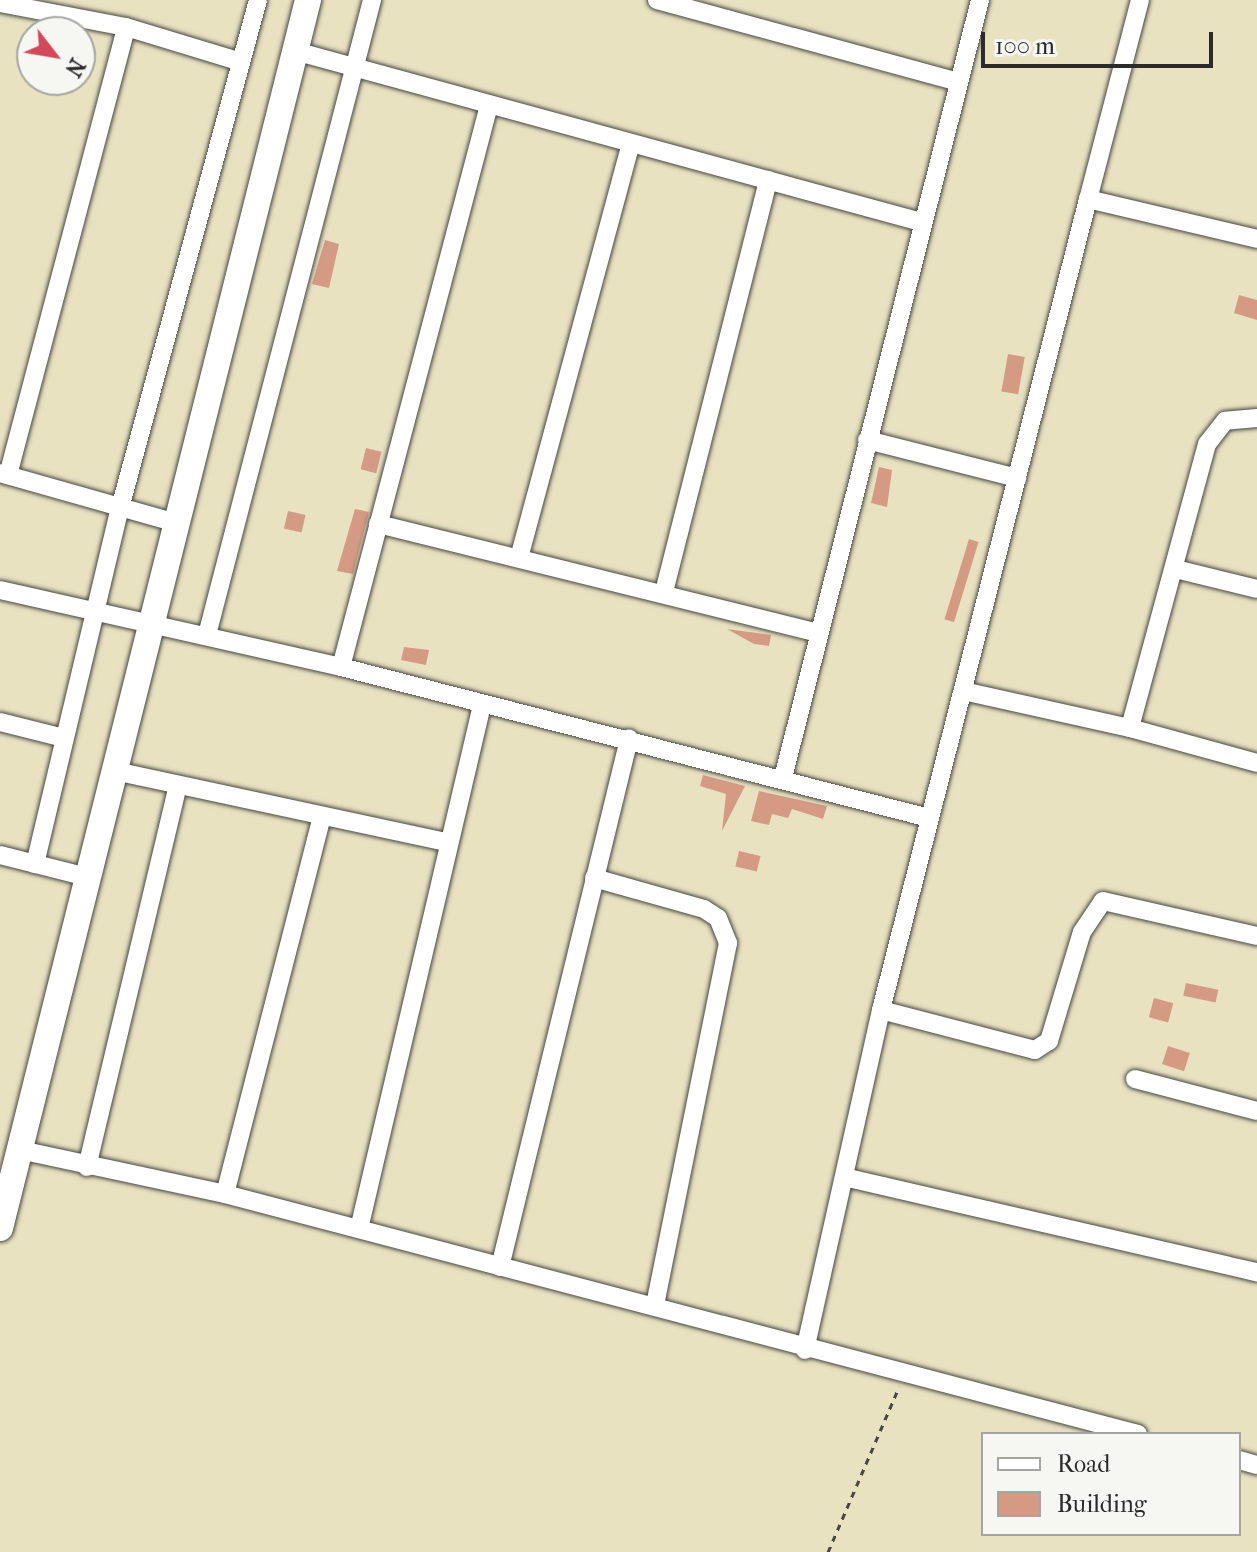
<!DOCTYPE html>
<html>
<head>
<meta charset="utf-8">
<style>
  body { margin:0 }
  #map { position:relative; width:1257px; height:1552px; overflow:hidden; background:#e8e2c1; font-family:"IM FELL French Canon",serif }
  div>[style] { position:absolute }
  .building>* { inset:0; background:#d59a84; transform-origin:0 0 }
  .path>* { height:3px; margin-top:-1.5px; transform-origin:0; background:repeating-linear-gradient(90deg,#474642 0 6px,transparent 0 12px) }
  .roads { filter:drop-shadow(0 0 2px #474642) drop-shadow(0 0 2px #474642) }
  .street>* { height:18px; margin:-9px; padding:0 9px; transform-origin:9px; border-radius:9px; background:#fff }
  .secondary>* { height:26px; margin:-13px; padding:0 13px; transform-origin:13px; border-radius:13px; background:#fff }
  span { translate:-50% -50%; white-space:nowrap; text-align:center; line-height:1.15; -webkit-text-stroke:8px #f6f6f2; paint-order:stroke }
  .legend { position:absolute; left:981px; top:1432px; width:260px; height:104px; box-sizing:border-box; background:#f6f6f2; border:2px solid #a5a5a2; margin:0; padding:10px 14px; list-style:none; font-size:24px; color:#2b2b2b }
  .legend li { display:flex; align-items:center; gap:16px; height:40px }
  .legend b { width:40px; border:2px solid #a5a5a2 }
  .north { position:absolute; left:16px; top:16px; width:80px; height:80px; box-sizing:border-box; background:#f6f6f2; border:2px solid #a5a5a2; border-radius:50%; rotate:121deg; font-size:22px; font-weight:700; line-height:32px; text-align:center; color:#2b2b2b }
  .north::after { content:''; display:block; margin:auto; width:28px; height:36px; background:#d1495b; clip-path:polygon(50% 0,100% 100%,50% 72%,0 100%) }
  .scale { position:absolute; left:981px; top:32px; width:232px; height:36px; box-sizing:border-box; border:4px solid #2b2b2b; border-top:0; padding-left:10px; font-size:24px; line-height:28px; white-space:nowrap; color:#2b2b2b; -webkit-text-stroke:6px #f6f6f2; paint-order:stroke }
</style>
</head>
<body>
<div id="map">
  <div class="building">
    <i style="clip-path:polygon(325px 240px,339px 244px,329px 288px,312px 284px)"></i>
    <i style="clip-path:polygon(1239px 295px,1257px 300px,1257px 320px,1234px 313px)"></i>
    <i style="left:1008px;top:354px;width:17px;height:38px;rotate:10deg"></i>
    <i style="left:366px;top:448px;width:16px;height:22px;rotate:14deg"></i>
    <i style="clip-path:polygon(879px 467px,892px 470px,887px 507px,871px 503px)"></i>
    <i style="clip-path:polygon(355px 509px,369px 512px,353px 574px,337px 571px)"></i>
    <i style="left:288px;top:511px;width:18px;height:18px;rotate:13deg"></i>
    <i style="left:969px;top:539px;width:10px;height:84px;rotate:17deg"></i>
    <i style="clip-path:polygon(727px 629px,771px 635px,769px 646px,754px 644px)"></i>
    <i style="clip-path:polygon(404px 647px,429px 650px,426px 665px,401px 660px)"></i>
    <i style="clip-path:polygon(703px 775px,745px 786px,722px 831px,726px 794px,700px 786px)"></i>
    <i style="clip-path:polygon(759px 791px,827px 806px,823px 819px,792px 809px,788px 818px,772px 814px,769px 825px,751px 821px)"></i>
    <i style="left:739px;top:851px;width:22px;height:16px;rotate:13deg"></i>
    <i style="left:1186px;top:983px;width:33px;height:13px;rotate:12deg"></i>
    <i style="left:1154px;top:998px;width:20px;height:20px;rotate:15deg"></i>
    <i style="left:1168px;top:1046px;width:23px;height:19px;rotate:18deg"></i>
  </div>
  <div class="path">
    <i style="left:828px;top:1552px;width:180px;rotate:-66.7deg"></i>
  </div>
  <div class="roads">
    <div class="street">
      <i style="left:657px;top:0;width:313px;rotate:15.2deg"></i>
      <i style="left:1140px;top:0;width:206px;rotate:104.6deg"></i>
      <i style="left:1088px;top:199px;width:174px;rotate:13.3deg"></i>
      <i style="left:0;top:3px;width:128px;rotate:10.8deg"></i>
      <i style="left:126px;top:27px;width:120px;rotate:16.9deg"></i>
      <i style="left:295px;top:51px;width:649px;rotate:15.28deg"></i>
      <i style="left:1257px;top:418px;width:32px;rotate:175deg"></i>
      <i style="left:1225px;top:421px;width:29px;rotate:128deg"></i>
      <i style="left:1207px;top:444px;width:294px;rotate:105.2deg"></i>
      <i style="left:1130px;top:728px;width:132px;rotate:15.4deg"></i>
      <i style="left:867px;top:440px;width:155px;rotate:14.2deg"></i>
      <i style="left:0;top:473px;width:184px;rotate:15.8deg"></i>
      <i style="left:8px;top:475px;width:463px;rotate:-75.2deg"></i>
      <i style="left:378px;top:524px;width:452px;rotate:13.9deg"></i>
      <i style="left:519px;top:558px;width:426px;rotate:-74.9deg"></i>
      <i style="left:1175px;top:569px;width:84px;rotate:13.7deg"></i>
      <i style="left:0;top:590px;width:350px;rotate:12.7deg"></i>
      <i style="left:341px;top:667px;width:607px;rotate:14.4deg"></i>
      <i style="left:664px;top:592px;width:425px;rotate:-75.8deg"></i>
      <i style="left:207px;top:635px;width:656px;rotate:-75.43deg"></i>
      <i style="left:341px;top:667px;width:577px;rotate:-75.24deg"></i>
      <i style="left:963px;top:691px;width:171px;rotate:12.5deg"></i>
      <i style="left:0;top:722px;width:66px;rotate:14deg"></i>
      <i style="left:115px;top:771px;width:339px;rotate:12.1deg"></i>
      <i style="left:783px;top:778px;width:803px;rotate:-75.79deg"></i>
      <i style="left:0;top:855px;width:90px;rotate:14.2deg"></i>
      <i style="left:35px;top:864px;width:366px;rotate:-76.6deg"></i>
      <i style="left:120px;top:508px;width:526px;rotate:-74.8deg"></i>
      <i style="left:594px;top:878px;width:114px;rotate:15.7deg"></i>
      <i style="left:704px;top:909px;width:17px;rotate:33deg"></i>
      <i style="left:718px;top:918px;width:27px;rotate:68deg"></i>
      <i style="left:728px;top:943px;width:369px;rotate:101.4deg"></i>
      <i style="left:881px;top:1010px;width:159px;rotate:14.6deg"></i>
      <i style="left:1035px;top:1050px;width:17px;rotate:-33deg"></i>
      <i style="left:1049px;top:1041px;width:114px;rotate:-73.2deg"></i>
      <i style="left:1082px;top:932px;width:37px;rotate:-56deg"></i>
      <i style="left:1103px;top:901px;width:158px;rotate:12.8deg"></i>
      <i style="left:1135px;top:1079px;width:126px;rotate:14.7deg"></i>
      <i style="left:20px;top:1150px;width:210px;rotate:12.1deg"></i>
      <i style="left:225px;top:1194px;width:944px;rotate:14.73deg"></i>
      <i style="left:87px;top:1167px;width:392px;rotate:-76.6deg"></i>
      <i style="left:844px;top:1177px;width:424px;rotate:13deg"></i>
      <i style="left:225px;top:1194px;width:389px;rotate:-75.6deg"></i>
      <i style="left:359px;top:1229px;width:538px;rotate:-76.79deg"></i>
      <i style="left:500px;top:1267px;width:544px;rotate:-76.27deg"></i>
      <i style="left:805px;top:1350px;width:348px;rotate:-77.4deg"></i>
      <i style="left:881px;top:1010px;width:837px;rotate:-75.68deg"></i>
      <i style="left:1239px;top:1460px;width:19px;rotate:16deg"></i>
    </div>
    <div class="secondary">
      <i style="left:0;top:1228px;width:1266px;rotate:-75.92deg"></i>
    </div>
  </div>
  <ul class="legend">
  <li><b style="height:10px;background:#fff"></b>Road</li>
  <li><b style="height:22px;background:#d59a84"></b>Building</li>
  </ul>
  <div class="north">N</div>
  <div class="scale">100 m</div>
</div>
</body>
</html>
